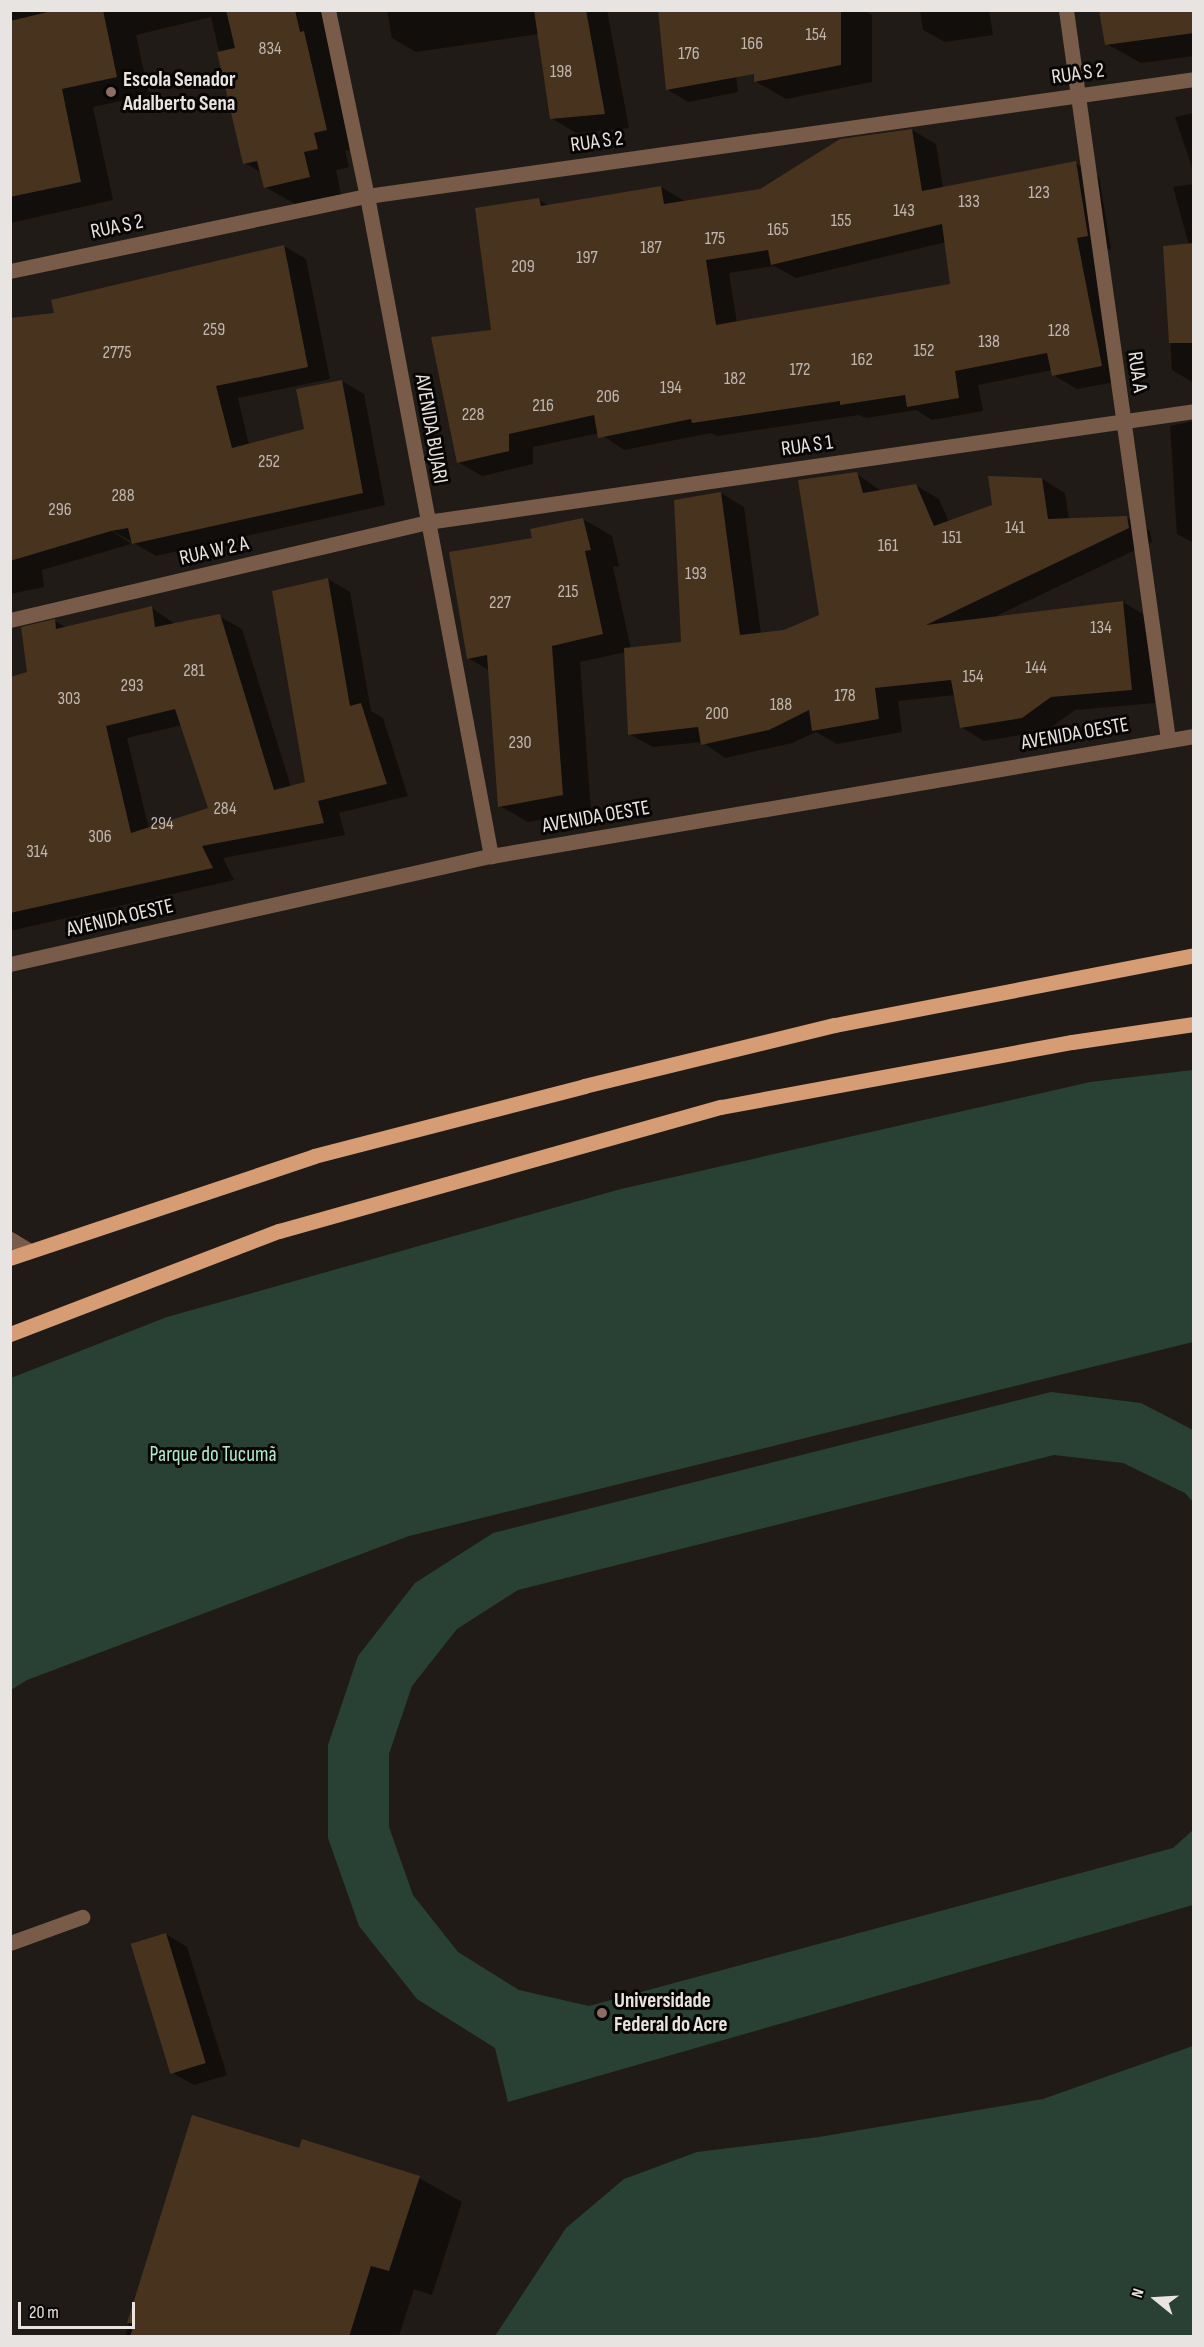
<!DOCTYPE html>
<html>
<head>
<meta charset="utf-8">
<style>
  body { margin:0 }
  #map { position:relative; width:1204px; height:2347px; overflow:hidden; background:#201b16; font-family:"Sofia Sans Condensed",sans-serif }
  div>[style] { position:absolute }
  .green>* { inset:0; background:#294034 }
  .shadow>* { inset:0; background:#0007 }
  .building>* { inset:0; background:#48331f; transform-origin:0 0 }
  .minor>* { height:15px; margin:-7.5px; padding:0 7.5px; transform-origin:7.5px; border-radius:7.5px; background:#785c49 }
  .major>* { height:15px; margin:-7.5px; padding:0 7.5px; transform-origin:7.5px; border-radius:7.5px; background:#d69c74 }
  .dots>* { width:16px; height:16px; translate:-50% -50%; box-sizing:border-box; border:3px solid #080605; border-radius:50% }
  span { translate:-50% -50%; white-space:nowrap; text-align:center; line-height:1.15; -webkit-text-stroke:6px #080605; paint-order:stroke }
  .number-label { font-size:18px; color:#c0b8b0 }
  .number-label span { -webkit-text-stroke-width:0 }
  .street-label { font-size:21px; color:#e8e4e1 }
  .poi-label { font-size:21px; color:#e8e4e1; font-weight:700 }
  .left { translate:0 -50%; text-align:left }
  .park-label { font-size:21px; color:#b0ebcc }
  .frame { position:absolute; inset:0; border:12px solid #e8e4e1; pointer-events:none }
  .north { position:absolute; left:1126px; top:2269px; width:60px; height:60px; -webkit-text-stroke:4px #080605; paint-order:stroke; rotate:288deg; font-size:16px; font-weight:700; line-height:24px; text-align:center; color:#e8e4e1 }
  .north::after { content:''; display:block; margin:auto; width:21px; height:27px; background:#e8e4e1; clip-path:polygon(50% 0,100% 100%,50% 72%,0 100%) }
  .scale { position:absolute; left:18px; top:2302px; width:117px; height:27px; box-sizing:border-box; border:3px solid #e8e4e1; border-top:0; padding-left:8px; font-size:18px; line-height:21px; white-space:nowrap; color:#e8e4e1; -webkit-text-stroke:4px #080605; paint-order:stroke }
</style>
</head>
<body>
<div id="map">
  <div class="green">
    <i style="clip-path:polygon(1193px 1070px,1193px 1342px,409px 1536px,27px 1680px,11px 1690px,11px 1378px,167px 1317px,621px 1189px,1090px 1082px)"></i>
    <i style="clip-path:polygon(1051px 1392px,1141px 1403px,1193px 1430px,1193px 1502px,1185px 1493px,1123px 1463px,1054px 1455px,518px 1590px,457px 1629px,412px 1686px,389px 1754px,389px 1827px,413px 1895px,458px 1952px,519px 1990px,589px 2006px,1173px 1848px,1193px 1830px,1193px 1905px,508px 2102px,495px 2048px,417px 1999px,359px 1926px,328px 1838px,328px 1745px,358px 1656px,415px 1583px,493px 1533px)"></i>
    <i style="clip-path:polygon(1193px 2046px,1193px 2336px,495px 2336px,566px 2228px,624px 2179px,697px 2152px,819px 2137px,1043px 2099px)"></i>
  </div>
  <div class="shadow">
    <i style="clip-path:polygon(10px 10px,324px 10px,359px 148px,345px 151px,349px 167px,336px 170px,341px 195px,297px 205px,265px 187px,262px 173px,245px 163px,211px 17px,136px 35px,149px 95px,93px 107px,113px 200px,10px 223px)"></i>
    <i style="clip-path:polygon(387px 10px,607px 10px,629px 128px,576px 133px,551px 118px,539px 34px,416px 52px,392px 38px)"></i>
    <i style="clip-path:polygon(728px 10px,738px 92px,688px 102px,667px 89px)"></i>
    <i style="clip-path:polygon(756px 10px,863px 10px,872px 15px,872px 82px,786px 99px,755px 81px)"></i>
    <i style="clip-path:polygon(920px 10px,989px 10px,993px 35px,945px 42px,923px 30px)"></i>
    <i style="clip-path:polygon(1194px 10px,1194px 56px,1141px 63px,1107px 44px)"></i>
    <i style="clip-path:polygon(1194px 113px,1194px 173px,1175px 117px)"></i>
    <i style="clip-path:polygon(evenodd,912px 130px,936px 144px,943px 188px,1075px 163px,1099px 177px,1111px 249px,1100px 251px,1126px 380px,1077px 389px,1053px 375px,1052px 370px,978px 385px,983px 411px,932px 420px,916px 410px,866px 418px,859px 415px,717px 436px,711px 433px,624px 450px,599px 433px,533px 447px,533px 464px,482px 476px,458px 462px,493px 332px,539px 200px,549px 206px,661px 187px,685px 201px,760px 191px,912px 130px,946px 242px,952px 286px,737px 323px,729px 273px,774px 266px,796px 278px,946px 242px)"></i>
    <i style="clip-path:polygon(1194px 184px,1194px 383px,1172px 370px,1164px 247px,1189px 245px,1173px 187px)"></i>
    <i style="clip-path:polygon(284px 246px,306px 259px,330px 379px,238px 398px,249px 445px,305px 431px,342px 381px,364px 394px,385px 505px,156px 556px,105px 526px,131px 544px,42px 570px,44px 587px,10px 594px,10px 320px,56px 314px)"></i>
    <i style="clip-path:polygon(1194px 421px,1194px 543px,1177px 534px,1170px 426px)"></i>
    <i style="clip-path:polygon(857px 474px,881px 491px,915px 485px,939px 499px,949px 522px,993px 506px,1042px 479px,1065px 493px,1069px 520px,1127px 518px,1150px 531px,1152px 542px,992px 618px,1123px 602px,1146px 616px,1155px 703px,1075px 710px,1046px 731px,984px 741px,961px 727px,955px 695px,898px 701px,902px 732px,837px 744px,816px 732px,792px 743px,725px 758px,702px 742px,653px 747px,629px 734px,626px 652px,580px 662px,591px 811px,528px 822px,500px 806px,489px 670px,468px 658px,533px 539px,583px 519px,612px 536px,619px 566px,613px 567px,631px 649px,683px 644px,721px 493px,744px 507px,761px 634px,784px 631px,821px 616px)"></i>
    <i style="clip-path:polygon(evenodd,328px 579px,350px 592px,371px 711px,383px 718px,408px 796px,339px 813px,345px 835px,223px 858px,234px 880px,10px 931px,10px 678px,29px 673px,55px 621px,67px 628px,152px 608px,175px 624px,219px 616px,242px 629px,291px 787px,307px 784px,328px 579px,182px 725px,210px 809px,149px 829px,127px 738px,182px 725px)"></i>
    <i style="clip-path:polygon(166px 1934px,187px 1947px,227px 2075px,194px 2085px,173px 2073px)"></i>
    <i style="clip-path:polygon(193px 2117px,300px 2150px,419px 2178px,462px 2202px,432px 2295px,414px 2289px,399px 2336px,125px 2336px)"></i>
  </div>
  <div class="building">
    <i style="clip-path:polygon(56px 10px,103px 10px,117px 77px,62px 89px,81px 182px,10px 197px,10px 21px)"></i>
    <i style="clip-path:polygon(226px 10px,295px 10px,300px 32px,304px 31px,327px 130px,314px 133px,318px 149px,304px 152px,310px 177px,264px 188px,257px 161px,243px 164px,217px 52px,235px 48px)"></i>
    <i style="clip-path:polygon(534px 10px,586px 10px,605px 114px,550px 119px)"></i>
    <i style="clip-path:polygon(658px 10px,841px 10px,841px 65px,754px 82px,754px 74px,666px 90px)"></i>
    <i style="clip-path:polygon(1099px 10px,1194px 10px,1194px 33px,1105px 45px)"></i>
    <i style="clip-path:polygon(evenodd,912px 129px,922px 191px,1076px 161px,1088px 236px,1077px 238px,1102px 366px,1052px 376px,1047px 353px,955px 371px,959px 398px,907px 407px,905px 395px,840px 405px,840px 401px,692px 423px,691px 419px,598px 438px,594px 415px,509px 434px,509px 451px,457px 463px,431px 337px,491px 330px,475px 208px,539px 198px,541px 206px,661px 186px,664px 204px,760px 189px,840px 139px,912px 129px,942px 224px,950px 284px,716px 325px,706px 260px,768px 250px,771px 265px,942px 224px)"></i>
    <i style="clip-path:polygon(1194px 243px,1194px 343px,1169px 343px,1163px 246px)"></i>
    <i style="clip-path:polygon(284px 245px,308px 367px,216px 386px,232px 448px,304px 429px,296px 389px,342px 380px,363px 493px,132px 544px,128px 528px,111px 531px,10px 561px,10px 318px,54px 313px,51px 300px)"></i>
    <i style="clip-path:polygon(857px 472px,863px 493px,916px 484px,934px 526px,992px 505px,988px 476px,1042px 478px,1048px 519px,1127px 516px,1129px 528px,926px 625px,1123px 601px,1132px 690px,1051px 697px,1022px 718px,960px 728px,951px 680px,875px 688px,879px 719px,812px 731px,809px 710px,769px 730px,701px 745px,698px 727px,628px 735px,624px 648px,681px 642px,674px 500px,721px 492px,740px 635px,784px 630px,819px 615px,798px 480px)"></i>
    <i style="clip-path:polygon(583px 518px,591px 550px,585px 551px,603px 634px,552px 646px,563px 795px,498px 807px,487px 655px,467px 659px,449px 552px,532px 538px,530px 529px)"></i>
    <i style="clip-path:polygon(evenodd,328px 578px,350px 706px,361px 703px,387px 784px,318px 801px,324px 823px,202px 846px,213px 868px,10px 913px,10px 677px,27px 672px,21px 627px,55px 619px,56px 629px,152px 606px,155px 627px,220px 614px,274px 790px,305px 782px,272px 591px,328px 578px,175px 709px,208px 808px,131px 833px,106px 726px,175px 709px)"></i>
    <i style="left:166px;top:1933px;width:136px;height:37px;rotate:73deg"></i>
    <i style="clip-path:polygon(192px 2115px,299px 2148px,302px 2139px,420px 2176px,389px 2271px,371px 2266px,349px 2337px,130px 2337px,134px 2323px,127px 2323px)"></i>
  </div>
  <div class="minor">
    <i style="left:328px;top:10px;width:190px;rotate:78.2deg"></i>
    <i style="left:367px;top:196px;width:672px;rotate:79.36deg"></i>
    <i style="left:1066px;top:10px;width:736px;rotate:82.04deg"></i>
    <i style="left:10px;top:271px;width:365px;rotate:-11.9deg"></i>
    <i style="left:367px;top:196px;width:835px;rotate:-8.05deg"></i>
    <i style="left:10px;top:620px;width:428px;rotate:-13.2deg"></i>
    <i style="left:427px;top:522px;width:775px;rotate:-8.23deg"></i>
    <i style="left:10px;top:964px;width:493px;rotate:-12.7deg"></i>
    <i style="left:491px;top:856px;width:713px;rotate:-9.69deg"></i>
    <i style="left:10px;top:1239px;width:23px;rotate:31deg"></i>
    <i style="left:10px;top:1943px;width:77px;rotate:-19.9deg"></i>
  </div>
  <div class="major">
    <i style="left:10px;top:1258px;width:321px;rotate:-18.5deg"></i>
    <i style="left:314px;top:1156px;width:279px;rotate:-14.5deg"></i>
    <i style="left:584px;top:1086px;width:258px;rotate:-13.7deg"></i>
    <i style="left:835px;top:1025px;width:366px;rotate:-11deg"></i>
    <i style="left:10px;top:1334px;width:288px;rotate:-21deg"></i>
    <i style="left:279px;top:1231px;width:459px;rotate:-15.7deg"></i>
    <i style="left:721px;top:1107px;width:357px;rotate:-10.5deg"></i>
    <i style="left:1072px;top:1042px;width:123px;rotate:-8.4deg"></i>
  </div>
  <div class="dots">
    <i style="left:111px;top:92px;background:#8d6e63"></i>
    <i style="left:602px;top:2013px;background:#8d6e63"></i>
  </div>
  <div class="number-label">
    <span style="left:816px;top:35px">154</span>
    <span style="left:752px;top:44px">166</span>
    <span style="left:270px;top:49px">834</span>
    <span style="left:689px;top:54px">176</span>
    <span style="left:561px;top:72px">198</span>
    <span style="left:1039px;top:193px">123</span>
    <span style="left:969px;top:202px">133</span>
    <span style="left:904px;top:211px">143</span>
    <span style="left:841px;top:221px">155</span>
    <span style="left:778px;top:230px">165</span>
    <span style="left:715px;top:239px">175</span>
    <span style="left:651px;top:248px">187</span>
    <span style="left:587px;top:258px">197</span>
    <span style="left:523px;top:267px">209</span>
    <span style="left:214px;top:330px">259</span>
    <span style="left:1059px;top:331px">128</span>
    <span style="left:989px;top:342px">138</span>
    <span style="left:924px;top:351px">152</span>
    <span style="left:117px;top:353px">2775</span>
    <span style="left:862px;top:360px">162</span>
    <span style="left:800px;top:370px">172</span>
    <span style="left:735px;top:379px">182</span>
    <span style="left:671px;top:388px">194</span>
    <span style="left:608px;top:397px">206</span>
    <span style="left:543px;top:406px">216</span>
    <span style="left:473px;top:415px">228</span>
    <span style="left:269px;top:462px">252</span>
    <span style="left:123px;top:496px">288</span>
    <span style="left:60px;top:510px">296</span>
    <span style="left:1015px;top:528px">141</span>
    <span style="left:952px;top:538px">151</span>
    <span style="left:888px;top:546px">161</span>
    <span style="left:696px;top:574px">193</span>
    <span style="left:568px;top:592px">215</span>
    <span style="left:500px;top:603px">227</span>
    <span style="left:1101px;top:628px">134</span>
    <span style="left:1036px;top:668px">144</span>
    <span style="left:194px;top:671px">281</span>
    <span style="left:973px;top:677px">154</span>
    <span style="left:132px;top:686px">293</span>
    <span style="left:845px;top:696px">178</span>
    <span style="left:69px;top:699px">303</span>
    <span style="left:781px;top:705px">188</span>
    <span style="left:717px;top:714px">200</span>
    <span style="left:520px;top:743px">230</span>
    <span style="left:225px;top:809px">284</span>
    <span style="left:162px;top:824px">294</span>
    <span style="left:100px;top:837px">306</span>
    <span style="left:37px;top:852px">314</span>
  </div>
  <div class="street-label">
    <span style="left:1078px;top:74px;rotate:-8deg">RUA S 2</span>
    <span style="left:597px;top:142px;rotate:-8deg">RUA S 2</span>
    <span style="left:117px;top:227px;rotate:-12deg">RUA S 2</span>
    <span style="left:1137px;top:372px;rotate:82deg">RUA A</span>
    <span style="left:431px;top:429px;rotate:80deg">AVENIDA BUJARI</span>
    <span style="left:807px;top:446px;rotate:-8deg">RUA S 1</span>
    <span style="left:214px;top:551px;rotate:-13deg">RUA W 2 A</span>
    <span style="left:1075px;top:734px;rotate:-10deg">AVENIDA OESTE</span>
    <span style="left:596px;top:817px;rotate:-10deg">AVENIDA OESTE</span>
    <span style="left:120px;top:918px;rotate:-13deg">AVENIDA OESTE</span>
  </div>
  <div class="poi-label">
    <span class="left" style="left:123px;top:92px">Escola Senador<br>Adalberto Sena</span>
    <span class="left" style="left:614px;top:2013px">Universidade<br>Federal do Acre</span>
  </div>
  <div class="park-label">
    <span style="left:213px;top:1455px">Parque do Tucumã</span>
  </div>
  <div class="frame"></div>
  <div class="north">N</div>
  <div class="scale">20 m</div>
</div>
</body>
</html>
